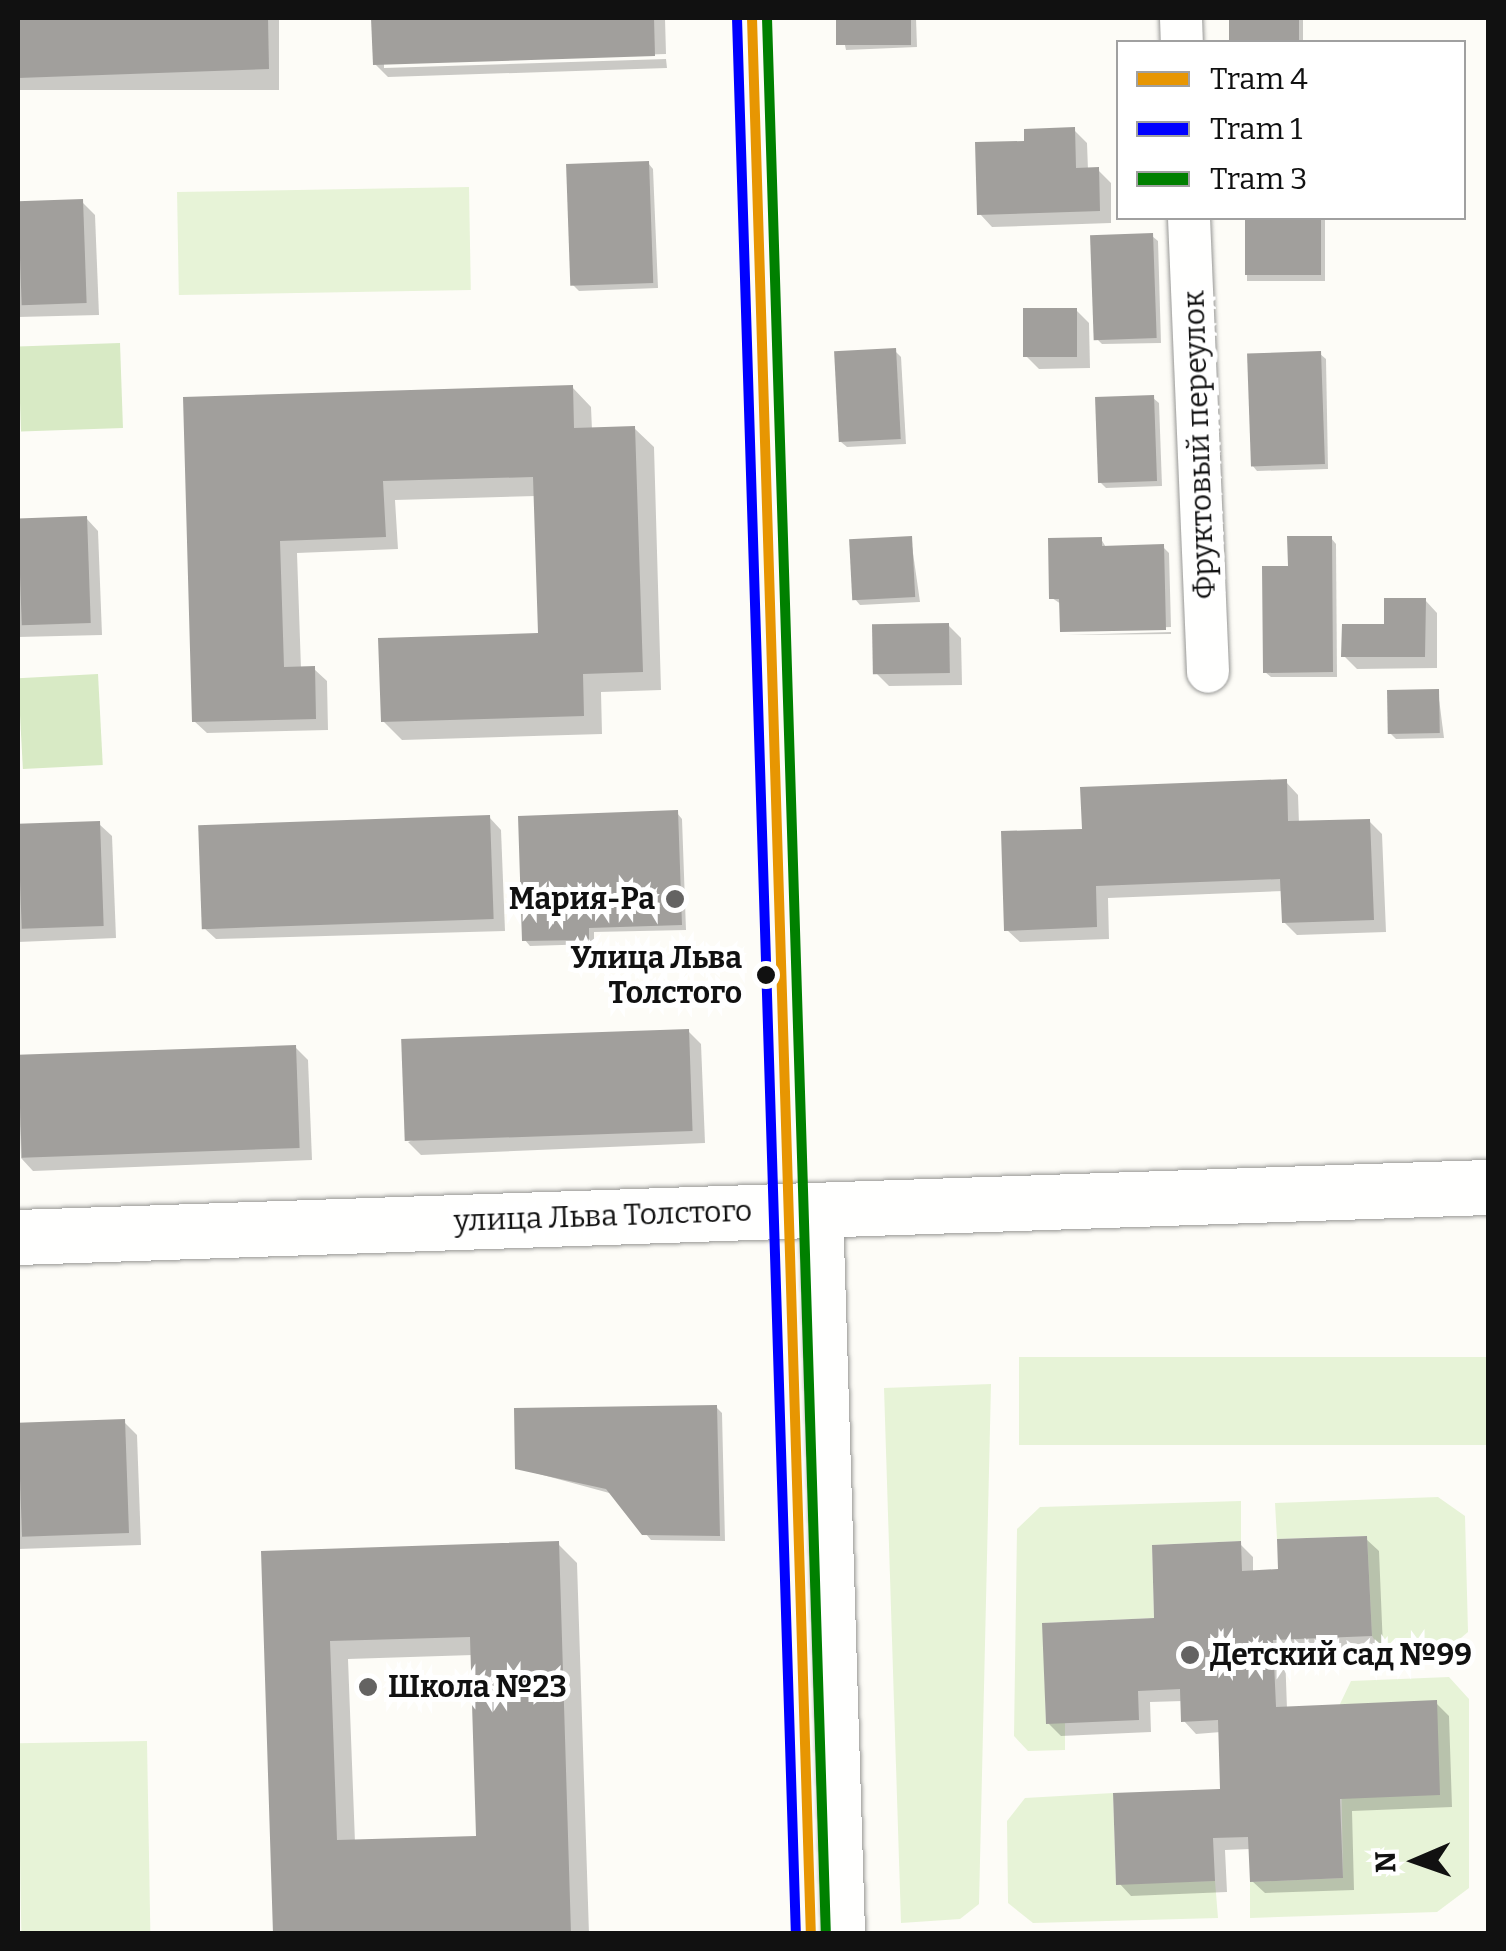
<!DOCTYPE html>
<html>
<head>
<meta charset="utf-8">
<style>
  body { margin:0 }
  #map { position:relative; width:1506px; height:1951px; overflow:hidden; background:#fdfcf7; font-family:Bitter,serif }
  div>[style] { position:absolute }
  .green>* { inset:0; background:#e7f3d7; transform-origin:0 0 }
  .forest>* { inset:0; background:#d8eac5; transform-origin:0 0 }
  .shadow>* { inset:0; background:#0003; transform-origin:0 0 }
  .building>* { inset:0; background:#a19f9c; transform-origin:0 0 }
  .roads { filter:drop-shadow(0 0 2px #979795) drop-shadow(0 0 2px #979795) }
  .minor>* { height:42px; margin:-21px; padding:0 21px; transform-origin:21px; border-radius:21px; background:#fffffe }
  .tertiary>* { height:55px; margin:-27.5px; padding:0 27.5px; transform-origin:27.5px; border-radius:27.5px; background:#fffffe }
  .tram-1>* { height:10px; margin:-5px; padding:0 5px; transform-origin:5px; border-radius:5px; background:#e79602 }
  .tram-2>* { height:10px; margin:-5px; padding:0 5px; transform-origin:5px; border-radius:5px; background:#00f }
  .tram-3>* { height:10px; margin:-5px; padding:0 5px; transform-origin:5px; border-radius:5px; background:#008000 }
  .dots>* { width:28px; height:28px; translate:-50% -50%; box-sizing:border-box; border:5px solid #fff; border-radius:50% }
  span { translate:-50% -50%; white-space:nowrap; text-align:center; line-height:1.15; -webkit-text-stroke:10px #fff; paint-order:stroke }
  .street-label { font-size:30px; color:#111 }
  .poi-label { font-size:30px; color:#111; font-weight:700 }
  .right { translate:-100% -50%; text-align:right }
  .left { translate:0 -50%; text-align:left }
  .stop-label { font-size:30px; color:#111; font-weight:700 }
  .frame { position:absolute; inset:0; border:20px solid #111; pointer-events:none }
  .legend { position:absolute; left:1116px; top:40px; width:350px; height:180px; box-sizing:border-box; background:#fff; border:2px solid #a0a0a0; margin:0; padding:12px 18px; list-style:none; font-size:30px; color:#111 }
  .legend li { display:flex; align-items:center; gap:20px; height:50px }
  .legend b { width:50px; border:2px solid #a0a0a0 }
  .north { position:absolute; left:1366px; top:1811px; width:100px; height:100px; -webkit-text-stroke:8px #fff; paint-order:stroke; rotate:268deg; font-size:28px; font-weight:700; line-height:40px; text-align:center; color:#111 }
  .north::after { content:''; display:block; margin:auto; width:35px; height:45px; background:#111; clip-path:polygon(50% 0,100% 100%,50% 72%,0 100%) }
</style>
</head>
<body>
<div id="map">
  <div class="green">
    <i style="left:469px;top:187px;width:103px;height:292px;rotate:89deg"></i>
    <i style="left:1488px;top:1357px;width:88px;height:469px;rotate:90deg"></i>
    <i style="clip-path:polygon(991px 1384px,979px 1904px,960px 1919px,901px 1923px,884px 1388px)"></i>
    <i style="clip-path:polygon(1438px 1497px,1465px 1516px,1468px 1632px,1449px 1648px,1379px 1647px,1372px 1636px,1367px 1536px,1277px 1539px,1275px 1503px)"></i>
    <i style="clip-path:polygon(1241px 1501px,1241px 1541px,1152px 1545px,1154px 1618px,1043px 1623px,1046px 1723px,1065px 1723px,1065px 1750px,1028px 1751px,1014px 1736px,1017px 1529px,1040px 1507px)"></i>
    <i style="clip-path:polygon(1449px 1677px,1469px 1699px,1469px 1888px,1437px 1912px,1250px 1918px,1250px 1882px,1343px 1878px,1340px 1704px,1351px 1681px)"></i>
    <i style="left:147px;top:1741px;width:192px;height:129px;rotate:89deg"></i>
    <i style="clip-path:polygon(1113px 1793px,1116px 1884px,1215px 1881px,1218px 1918px,1033px 1923px,1008px 1903px,1007px 1821px,1025px 1798px)"></i>
  </div>
  <div class="forest">
    <i style="left:120px;top:343px;width:85px;height:102px;rotate:88deg"></i>
    <i style="left:98px;top:674px;width:91px;height:80px;rotate:87deg"></i>
  </div>
  <div class="shadow">
    <i style="left:18px;top:18px;width:261px;height:72px"></i>
    <i style="clip-path:polygon(373px 18px,665px 18px,666px 54px,384px 63px,384px 68px,666px 59px,667px 68px,388px 77px,375px 64px)"></i>
    <i style="clip-path:polygon(839px 18px,916px 18px,917px 47px,846px 50px)"></i>
    <i style="left:1232px;top:18px;width:71px;height:25px"></i>
    <i style="clip-path:polygon(1074px 130px,1087px 143px,1088px 170px,1098px 170px,1111px 183px,1111px 223px,992px 227px,980px 214px,1027px 143px)"></i>
    <i style="clip-path:polygon(648px 163px,653px 169px,658px 288px,579px 291px,573px 285px)"></i>
    <i style="clip-path:polygon(82px 202px,95px 215px,99px 315px,18px 317px,18px 204px)"></i>
    <i style="left:1247px;top:218px;width:78px;height:63px"></i>
    <i style="clip-path:polygon(1152px 236px,1158px 241px,1161px 343px,1102px 344px,1097px 339px)"></i>
    <i style="clip-path:polygon(1076px 310px,1089px 323px,1090px 368px,1039px 369px,1026px 356px)"></i>
    <i style="clip-path:polygon(895px 351px,901px 357px,906px 444px,847px 447px,841px 442px)"></i>
    <i style="clip-path:polygon(1320px 354px,1326px 359px,1328px 469px,1257px 471px,1252px 465px)"></i>
    <i style="clip-path:polygon(572px 387px,591px 407px,592px 430px,634px 428px,654px 447px,661px 690px,601px 692px,602px 734px,402px 740px,383px 721px,540px 635px,536px 496px,395px 500px,398px 549px,297px 553px,301px 669px,314px 669px,327px 681px,328px 730px,207px 733px,194px 721px,185px 400px)"></i>
    <i style="clip-path:polygon(1153px 398px,1159px 403px,1162px 486px,1106px 488px,1100px 482px)"></i>
    <i style="clip-path:polygon(86px 518px,98px 531px,102px 635px,18px 637px,18px 521px)"></i>
    <i style="clip-path:polygon(1331px 538px,1336px 544px,1337px 677px,1271px 677px,1265px 672px,1290px 568px)"></i>
    <i style="clip-path:polygon(911px 539px,920px 602px,860px 605px,855px 599px)"></i>
    <i style="clip-path:polygon(1101px 539px,1107px 549px,1163px 547px,1169px 553px,1171px 627px,1062px 631px,1061px 604px,1052px 598px)"></i>
    <i style="clip-path:polygon(1425px 600px,1437px 613px,1437px 668px,1357px 669px,1344px 656px)"></i>
    <i style="clip-path:polygon(948px 625px,961px 638px,962px 685px,889px 686px,876px 673px)"></i>
    <i style="clip-path:polygon(1171px 632px,1171px 634px,1066px 635px)"></i>
    <i style="clip-path:polygon(1438px 691px,1444px 738px,1396px 739px,1390px 733px)"></i>
    <i style="clip-path:polygon(1286px 782px,1298px 795px,1299px 824px,1369px 821px,1382px 834px,1386px 932px,1297px 935px,1284px 922px,1283px 891px,1108px 898px,1109px 939px,1020px 942px,1007px 930px,1084px 831px)"></i>
    <i style="clip-path:polygon(677px 813px,682px 819px,686px 930px,594px 932px,594px 944px,530px 946px,525px 940px)"></i>
    <i style="clip-path:polygon(489px 817px,501px 830px,505px 931px,216px 939px,203px 927px)"></i>
    <i style="clip-path:polygon(99px 824px,112px 836px,116px 938px,18px 942px,18px 827px)"></i>
    <i style="clip-path:polygon(688px 1031px,701px 1044px,705px 1143px,421px 1155px,408px 1142px)"></i>
    <i style="clip-path:polygon(295px 1047px,308px 1060px,312px 1160px,33px 1171px,21px 1158px,18px 1058px)"></i>
    <i style="clip-path:polygon(716px 1407px,722px 1413px,725px 1541px,651px 1540px,613px 1494px,517px 1468px)"></i>
    <i style="clip-path:polygon(124px 1422px,137px 1435px,141px 1545px,18px 1549px,18px 1426px)"></i>
    <i style="clip-path:polygon(1366px 1539px,1379px 1551px,1383px 1648px,1285px 1652px,1287px 1709px,1436px 1703px,1449px 1716px,1452px 1807px,1352px 1811px,1354px 1890px,1265px 1893px,1252px 1881px,1251px 1849px,1225px 1850px,1227px 1892px,1131px 1896px,1119px 1883px,1223px 1792px,1221px 1732px,1196px 1734px,1184px 1721px,1183px 1701px,1150px 1702px,1151px 1732px,1061px 1736px,1048px 1723px,1240px 1544px,1253px 1557px,1253px 1572px,1280px 1571px)"></i>
    <i style="clip-path:polygon(evenodd,558px 1544px,577px 1563px,589px 1934px,276px 1934px,264px 1553px,558px 1544px,473px 1655px,479px 1838px,355px 1842px,348px 1659px,473px 1655px)"></i>
  </div>
  <div class="building">
    <i style="clip-path:polygon(18px 18px,268px 18px,269px 69px,18px 78px)"></i>
    <i style="clip-path:polygon(371px 18px,654px 18px,655px 56px,373px 65px)"></i>
    <i style="left:836px;top:18px;width:75px;height:27px"></i>
    <i style="left:1229px;top:18px;width:70px;height:22px"></i>
    <i style="clip-path:polygon(1075px 127px,1076px 168px,1099px 167px,1100px 211px,977px 215px,975px 142px,1024px 141px,1024px 129px)"></i>
    <i style="left:649px;top:161px;width:122px;height:83px;rotate:88deg"></i>
    <i style="left:83px;top:199px;width:104px;height:65px;rotate:88deg"></i>
    <i style="left:1245px;top:218px;width:76px;height:57px"></i>
    <i style="left:1153px;top:233px;width:105px;height:63px;rotate:88deg"></i>
    <i style="left:1023px;top:308px;width:54px;height:49px"></i>
    <i style="left:896px;top:348px;width:91px;height:62px;rotate:87deg"></i>
    <i style="left:1321px;top:351px;width:113px;height:74px;rotate:88deg"></i>
    <i style="clip-path:polygon(573px 385px,574px 428px,635px 426px,643px 672px,583px 674px,584px 716px,381px 722px,378px 638px,538px 633px,533px 477px,383px 481px,386px 537px,280px 541px,284px 667px,315px 666px,316px 719px,192px 722px,183px 397px)"></i>
    <i style="left:1154px;top:395px;width:86px;height:59px;rotate:88deg"></i>
    <i style="left:87px;top:516px;width:107px;height:69px;rotate:88deg"></i>
    <i style="left:912px;top:536px;width:61px;height:63px;rotate:87deg"></i>
    <i style="clip-path:polygon(1287px 536px,1332px 536px,1333px 672px,1263px 673px,1262px 566px,1288px 566px)"></i>
    <i style="clip-path:polygon(1102px 537px,1102px 546px,1164px 544px,1166px 630px,1060px 632px,1059px 599px,1049px 599px,1048px 538px)"></i>
    <i style="clip-path:polygon(1384px 598px,1426px 598px,1425px 657px,1341px 657px,1342px 624px,1384px 624px)"></i>
    <i style="left:949px;top:623px;width:50px;height:77px;rotate:89deg"></i>
    <i style="left:1439px;top:689px;width:44px;height:52px;rotate:89deg"></i>
    <i style="clip-path:polygon(1287px 779px,1288px 821px,1370px 819px,1374px 920px,1282px 923px,1280px 879px,1096px 886px,1097px 927px,1004px 931px,1001px 831px,1082px 829px,1080px 787px)"></i>
    <i style="clip-path:polygon(678px 810px,682px 925px,589px 928px,589px 940px,522px 941px,518px 816px)"></i>
    <i style="left:490px;top:815px;width:104px;height:292px;rotate:88deg"></i>
    <i style="left:100px;top:821px;width:105px;height:82px;rotate:88deg"></i>
    <i style="left:689px;top:1029px;width:102px;height:288px;rotate:88deg"></i>
    <i style="left:296px;top:1045px;width:103px;height:278px;rotate:88deg"></i>
    <i style="clip-path:polygon(717px 1405px,720px 1536px,642px 1535px,606px 1489px,515px 1469px,514px 1408px)"></i>
    <i style="left:125px;top:1419px;width:114px;height:107px;rotate:88deg"></i>
    <i style="clip-path:polygon(1367px 1536px,1372px 1636px,1273px 1640px,1276px 1707px,1437px 1700px,1440px 1795px,1340px 1799px,1343px 1878px,1250px 1882px,1248px 1837px,1213px 1838px,1215px 1881px,1116px 1885px,1113px 1793px,1220px 1789px,1218px 1720px,1181px 1722px,1180px 1689px,1138px 1691px,1139px 1720px,1046px 1724px,1042px 1623px,1154px 1618px,1152px 1545px,1241px 1541px,1242px 1571px,1278px 1569px,1277px 1539px)"></i>
    <i style="clip-path:polygon(evenodd,559px 1541px,571px 1934px,273px 1934px,261px 1551px,559px 1541px,470px 1637px,476px 1836px,337px 1840px,330px 1641px,470px 1637px)"></i>
  </div>
  <div class="roads">
    <div class="minor">
      <i style="left:1181px;top:18px;width:24px;rotate:88deg"></i>
      <i style="left:1189px;top:218px;width:454px;rotate:87.6deg"></i>
      <i style="left:822px;top:1208px;width:726px;rotate:88.26deg"></i>
    </div>
    <div class="tertiary">
      <i style="left:18px;top:1237px;width:1471px;rotate:-1.95deg"></i>
    </div>
  </div>
  <div class="tram-1">
    <i style="left:752px;top:18px;width:1917px;rotate:88.24deg"></i>
  </div>
  <div class="tram-2">
    <i style="left:737px;top:18px;width:1917px;rotate:88.24deg"></i>
  </div>
  <div class="tram-3">
    <i style="left:767px;top:18px;width:1917px;rotate:88.24deg"></i>
  </div>
  <div class="dots">
    <i style="left:675px;top:899px;background:#646362"></i>
    <i style="left:766px;top:975px;background:#111"></i>
    <i style="left:1190px;top:1655px;background:#646362"></i>
    <i style="left:368px;top:1687px;background:#646362"></i>
  </div>
  <div class="street-label">
    <span style="left:1199px;top:445px;rotate:-92deg">Фруктовый переулок</span>
    <span style="left:603px;top:1216px;rotate:-2deg">улица Льва Толстого</span>
  </div>
  <div class="poi-label">
    <span class="right" style="left:655px;top:899px">Мария-Ра</span>
    <span class="left" style="left:1210px;top:1655px">Детский сад №99</span>
    <span class="left" style="left:388px;top:1687px">Школа №23</span>
  </div>
  <div class="stop-label">
    <span class="right" style="left:742px;top:975px">Улица Льва<br>Толстого</span>
  </div>
  <div class="frame"></div>
  <ul class="legend">
  <li><b style="height:12px;background:#e79602"></b>Tram 4</li>
  <li><b style="height:12px;background:#00f"></b>Tram 1</li>
  <li><b style="height:12px;background:#008000"></b>Tram 3</li>
  </ul>
  <div class="north">N</div>
</div>
</body>
</html>
